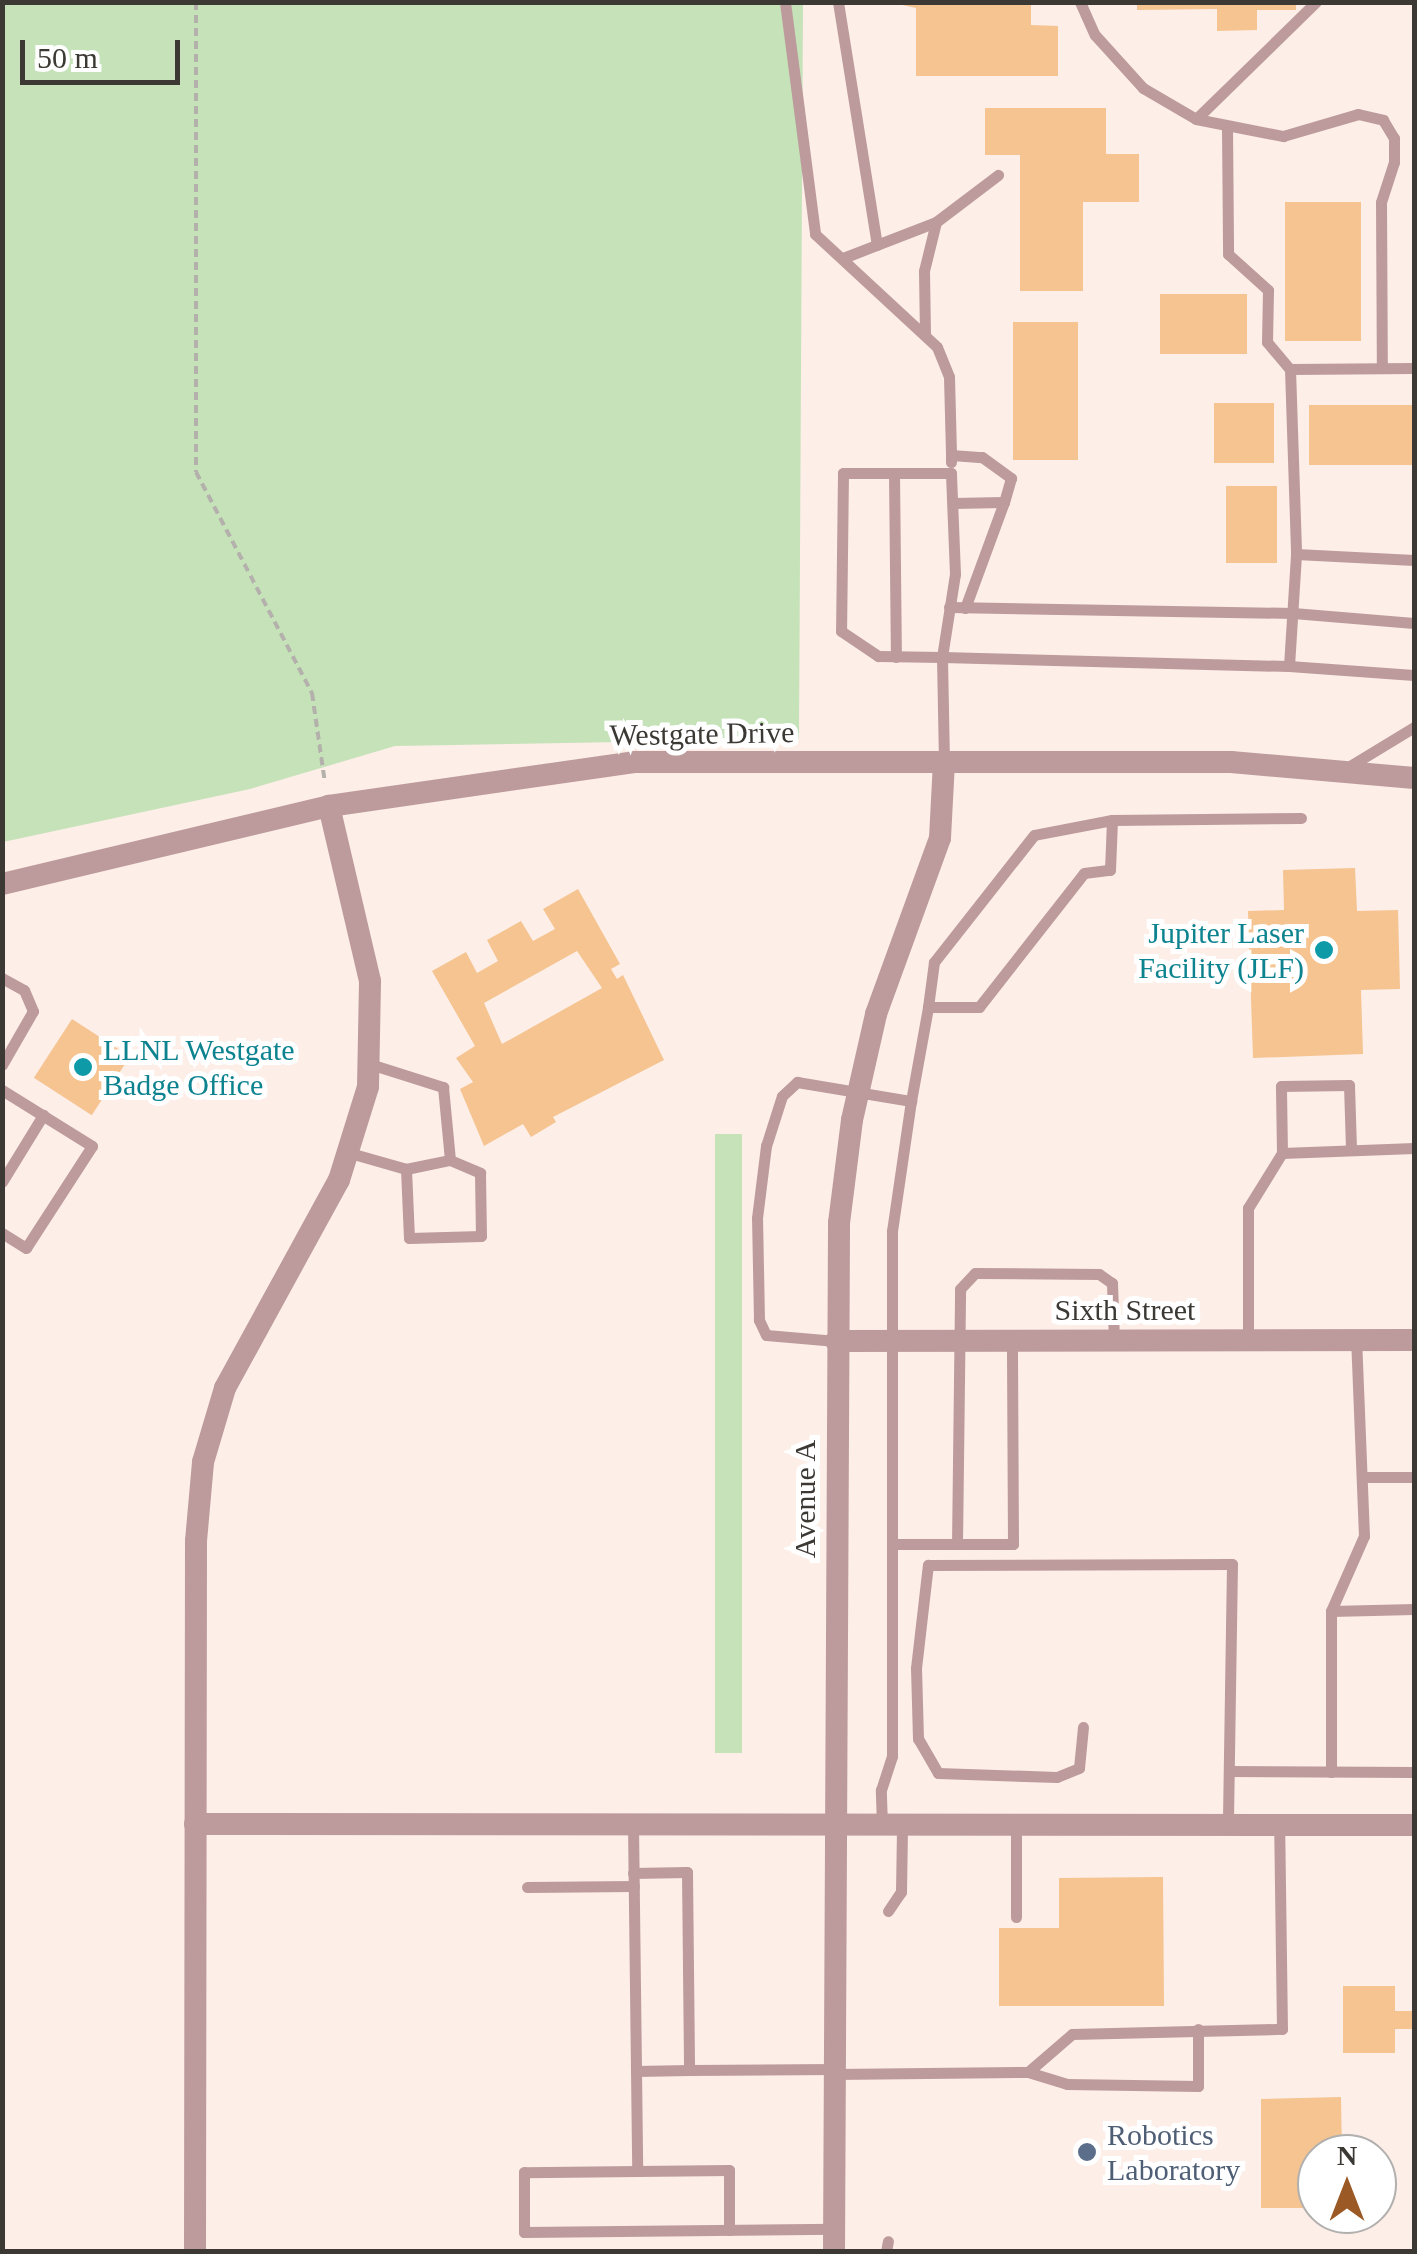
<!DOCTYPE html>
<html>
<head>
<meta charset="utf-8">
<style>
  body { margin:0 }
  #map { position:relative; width:1417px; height:2254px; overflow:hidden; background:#fefbf7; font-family:Georgia,serif }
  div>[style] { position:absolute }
  .industrial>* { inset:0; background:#fdeee8 }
  .green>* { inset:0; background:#c5e2b8; transform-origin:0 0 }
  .building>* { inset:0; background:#f5c490; transform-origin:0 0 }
  .path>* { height:4px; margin-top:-2px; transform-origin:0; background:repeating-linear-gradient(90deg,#b4b1ad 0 8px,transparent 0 13px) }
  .lane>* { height:11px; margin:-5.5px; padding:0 5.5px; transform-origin:5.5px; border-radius:5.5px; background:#bd9b9d }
  .street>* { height:22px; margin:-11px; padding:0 11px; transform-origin:11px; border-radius:11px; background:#bd9b9d }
  .dots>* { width:28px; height:28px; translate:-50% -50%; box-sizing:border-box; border:5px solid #fff; border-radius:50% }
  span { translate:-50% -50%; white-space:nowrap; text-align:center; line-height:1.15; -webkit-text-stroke:10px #fff; paint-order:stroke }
  .street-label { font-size:30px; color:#3c3935 }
  .culture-label { font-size:30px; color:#0d838f }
  .right { translate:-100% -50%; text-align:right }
  .left { translate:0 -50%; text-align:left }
  .service-label { font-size:30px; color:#4e5e75 }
  .frame { position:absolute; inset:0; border:5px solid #3c3935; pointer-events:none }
  .north { position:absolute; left:1297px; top:2134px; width:100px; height:100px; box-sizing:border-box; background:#fff; border:2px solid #b1b0ae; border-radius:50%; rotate:0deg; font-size:28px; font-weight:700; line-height:40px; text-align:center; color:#3c3935 }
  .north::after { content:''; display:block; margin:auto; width:35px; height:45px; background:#9a5925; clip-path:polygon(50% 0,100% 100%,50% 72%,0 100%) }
  .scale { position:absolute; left:20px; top:40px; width:160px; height:45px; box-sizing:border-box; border:5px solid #3c3935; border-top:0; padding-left:12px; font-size:30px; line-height:35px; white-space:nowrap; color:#3c3935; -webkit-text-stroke:8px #fff; paint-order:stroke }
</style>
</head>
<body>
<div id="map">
  <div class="industrial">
    <i style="clip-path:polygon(evenodd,3px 3px,1414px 3px,1414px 2251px,3px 2252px,3px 3px,1317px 2154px,1377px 2154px,1377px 2214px,1317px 2214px,1317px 2154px)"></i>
  </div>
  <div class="green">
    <i style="clip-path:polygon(3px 3px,803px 3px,799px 739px,395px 746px,250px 789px,3px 842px)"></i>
    <i style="left:742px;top:1134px;width:619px;height:27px;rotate:90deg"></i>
  </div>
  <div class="building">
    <i style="clip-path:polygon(889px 2px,1031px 2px,1031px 25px,1058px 26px,1058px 76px,916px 76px,916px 8px)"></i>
    <i style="clip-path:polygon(1137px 2px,1296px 2px,1296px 10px,1257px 10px,1257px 30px,1217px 31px,1217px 9px,1137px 10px)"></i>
    <i style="clip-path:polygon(985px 108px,1106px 108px,1106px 154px,1139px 154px,1139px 202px,1083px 202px,1083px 291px,1020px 291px,1020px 155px,985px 155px)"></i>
    <i style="left:1285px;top:202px;width:76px;height:139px"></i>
    <i style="left:1160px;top:294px;width:87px;height:60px"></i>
    <i style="left:1013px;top:322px;width:65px;height:138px"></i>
    <i style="left:1214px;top:403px;width:60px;height:60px"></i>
    <i style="left:1309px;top:405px;width:105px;height:60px"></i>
    <i style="left:1226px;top:486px;width:51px;height:77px"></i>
    <i style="clip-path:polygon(1355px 868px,1357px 911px,1398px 910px,1400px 989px,1361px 990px,1363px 1054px,1253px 1058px,1248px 911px,1284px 910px,1283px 870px)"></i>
    <i style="clip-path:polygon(evenodd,578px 889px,620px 964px,611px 969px,617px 979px,623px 975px,664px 1060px,553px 1117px,556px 1122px,531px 1137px,523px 1124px,484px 1146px,460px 1089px,473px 1082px,456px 1058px,475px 1046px,432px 971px,466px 952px,477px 973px,498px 961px,487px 940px,521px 921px,533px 941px,555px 929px,543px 909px,578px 889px,577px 951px,602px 988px,502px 1044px,484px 1003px,577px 951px)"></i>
    <i style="left:72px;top:1019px;width:69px;height:70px;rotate:33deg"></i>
    <i style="clip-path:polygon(1163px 1877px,1164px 2006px,999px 2006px,999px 1928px,1059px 1928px,1059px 1878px)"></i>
    <i style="clip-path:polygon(1343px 1986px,1395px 1986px,1395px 2011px,1414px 2011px,1414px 2029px,1395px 2029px,1395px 2053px,1343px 2053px)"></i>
    <i style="clip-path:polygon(1341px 2097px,1342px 2154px,1317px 2154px,1317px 2208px,1261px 2208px,1261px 2099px)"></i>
  </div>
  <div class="path">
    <i style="left:196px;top:2px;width:470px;rotate:90deg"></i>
    <i style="left:196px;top:472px;width:250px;rotate:62.3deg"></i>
    <i style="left:312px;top:693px;width:91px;rotate:81.8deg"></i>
  </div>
  <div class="lane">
    <i style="left:785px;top:2px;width:234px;rotate:82.6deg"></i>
    <i style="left:815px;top:234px;width:166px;rotate:42.8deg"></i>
    <i style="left:937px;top:347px;width:32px;rotate:68deg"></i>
    <i style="left:949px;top:377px;width:78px;rotate:88.5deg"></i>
    <i style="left:838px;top:2px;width:246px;rotate:80.9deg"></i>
    <i style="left:1080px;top:2px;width:36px;rotate:66deg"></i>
    <i style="left:1095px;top:35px;width:72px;rotate:47.8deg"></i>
    <i style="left:1143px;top:88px;width:61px;rotate:30.3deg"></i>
    <i style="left:1196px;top:119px;width:89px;rotate:11.1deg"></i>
    <i style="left:1283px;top:136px;width:78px;rotate:-16.3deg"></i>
    <i style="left:1358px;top:114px;width:26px;rotate:13deg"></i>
    <i style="left:1383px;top:120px;width:21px;rotate:59deg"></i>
    <i style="left:1394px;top:138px;width:24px;rotate:90deg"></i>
    <i style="left:1394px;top:162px;width:42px;rotate:108deg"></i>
    <i style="left:1381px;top:202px;width:166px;rotate:89.7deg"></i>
    <i style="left:1196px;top:119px;width:168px;rotate:-44.3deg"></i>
    <i style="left:1227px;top:128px;width:126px;rotate:89.5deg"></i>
    <i style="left:1228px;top:254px;width:54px;rotate:42deg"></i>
    <i style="left:1268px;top:290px;width:52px;rotate:91.1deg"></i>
    <i style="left:1267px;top:342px;width:35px;rotate:50deg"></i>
    <i style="left:1290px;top:369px;width:185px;rotate:88.1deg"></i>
    <i style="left:936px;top:222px;width:78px;rotate:-37.2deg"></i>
    <i style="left:843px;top:258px;width:100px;rotate:-21.2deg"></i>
    <i style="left:936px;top:222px;width:50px;rotate:103.8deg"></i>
    <i style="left:924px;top:271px;width:63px;rotate:89.1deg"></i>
    <i style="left:1290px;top:369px;width:124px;rotate:-0.5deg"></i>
    <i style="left:951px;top:462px;width:7px;rotate:-90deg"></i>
    <i style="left:951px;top:455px;width:31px;rotate:4deg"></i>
    <i style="left:982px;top:457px;width:36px;rotate:36deg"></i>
    <i style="left:1011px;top:478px;width:25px;rotate:106deg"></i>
    <i style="left:894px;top:473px;width:184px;rotate:89.4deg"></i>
    <i style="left:953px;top:503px;width:51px;rotate:-1.1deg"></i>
    <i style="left:1004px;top:502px;width:113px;rotate:110.2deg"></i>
    <i style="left:949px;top:607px;width:344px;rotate:1deg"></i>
    <i style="left:1293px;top:613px;width:121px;rotate:4.7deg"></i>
    <i style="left:1289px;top:666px;width:112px;rotate:-86.4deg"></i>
    <i style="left:1296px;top:554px;width:118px;rotate:2.9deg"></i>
    <i style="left:944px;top:762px;width:105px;rotate:-91.1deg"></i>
    <i style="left:942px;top:657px;width:84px;rotate:-81.1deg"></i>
    <i style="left:955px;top:574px;width:101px;rotate:-92.3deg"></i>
    <i style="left:951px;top:473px;width:108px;rotate:180deg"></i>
    <i style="left:843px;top:473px;width:158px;rotate:90.7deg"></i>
    <i style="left:841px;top:631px;width:45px;rotate:34deg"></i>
    <i style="left:878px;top:656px;width:64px;rotate:0.9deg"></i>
    <i style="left:942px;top:657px;width:347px;rotate:1.5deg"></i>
    <i style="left:1289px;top:666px;width:125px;rotate:4.1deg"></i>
    <i style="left:1345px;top:769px;width:81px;rotate:-31.3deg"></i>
    <i style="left:1112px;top:820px;width:189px;rotate:-0.6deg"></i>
    <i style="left:2px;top:978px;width:25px;rotate:29deg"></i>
    <i style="left:24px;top:990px;width:23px;rotate:67deg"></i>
    <i style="left:33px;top:1011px;width:62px;rotate:119.9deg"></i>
    <i style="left:370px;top:1064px;width:77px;rotate:17.5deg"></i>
    <i style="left:443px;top:1087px;width:73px;rotate:84.5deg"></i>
    <i style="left:2px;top:1090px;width:106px;rotate:31.9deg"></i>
    <i style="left:92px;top:1146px;width:121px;rotate:122.9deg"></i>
    <i style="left:26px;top:1248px;width:28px;rotate:-148deg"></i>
    <i style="left:350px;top:1153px;width:58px;rotate:15.9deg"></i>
    <i style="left:406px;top:1169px;width:45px;rotate:-11.6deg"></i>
    <i style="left:450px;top:1160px;width:33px;rotate:23deg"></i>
    <i style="left:480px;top:1173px;width:63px;rotate:89.1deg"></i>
    <i style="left:481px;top:1236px;width:72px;rotate:178.4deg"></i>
    <i style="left:409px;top:1238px;width:69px;rotate:-92.5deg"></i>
    <i style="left:1282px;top:1153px;width:67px;rotate:-90.9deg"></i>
    <i style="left:1281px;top:1086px;width:68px;rotate:-0.8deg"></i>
    <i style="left:1349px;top:1085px;width:65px;rotate:88.2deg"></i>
    <i style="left:2px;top:1182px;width:79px;rotate:-58.5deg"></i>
    <i style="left:1248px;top:1340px;width:132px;rotate:-90deg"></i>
    <i style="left:1248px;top:1208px;width:65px;rotate:-58.3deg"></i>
    <i style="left:1282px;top:1153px;width:132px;rotate:-2.2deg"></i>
    <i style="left:836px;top:1341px;width:70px;rotate:-175.1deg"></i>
    <i style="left:766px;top:1335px;width:17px;rotate:-115deg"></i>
    <i style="left:759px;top:1320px;width:102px;rotate:-91.1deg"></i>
    <i style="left:757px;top:1218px;width:73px;rotate:-82.9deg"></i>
    <i style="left:766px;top:1146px;width:52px;rotate:-72.3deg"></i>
    <i style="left:782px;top:1096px;width:21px;rotate:-43deg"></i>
    <i style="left:797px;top:1082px;width:116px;rotate:9.5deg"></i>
    <i style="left:911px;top:1101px;width:96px;rotate:-79.7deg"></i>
    <i style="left:928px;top:1007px;width:51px"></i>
    <i style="left:979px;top:1007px;width:170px;rotate:-51.9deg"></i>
    <i style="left:1084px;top:873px;width:26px;rotate:-7deg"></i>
    <i style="left:1110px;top:870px;width:50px;rotate:-87.7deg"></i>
    <i style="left:1112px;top:820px;width:79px;rotate:169.1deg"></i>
    <i style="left:1034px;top:835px;width:162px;rotate:128.2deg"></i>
    <i style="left:934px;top:962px;width:45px;rotate:97.6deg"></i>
    <i style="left:1362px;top:1477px;width:52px"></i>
    <i style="left:892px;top:1544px;width:121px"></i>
    <i style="left:1013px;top:1544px;width:204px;rotate:-90.3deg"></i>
    <i style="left:957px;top:1544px;width:255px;rotate:-89.3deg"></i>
    <i style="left:960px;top:1289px;width:22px;rotate:-47deg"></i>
    <i style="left:975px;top:1273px;width:124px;rotate:0.5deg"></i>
    <i style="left:1099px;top:1274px;width:16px;rotate:35deg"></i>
    <i style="left:1112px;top:1283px;width:57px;rotate:88deg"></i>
    <i style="left:1331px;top:1611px;width:82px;rotate:-66.3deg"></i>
    <i style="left:1364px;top:1536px;width:196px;rotate:-92.3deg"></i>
    <i style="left:1083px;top:1727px;width:41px;rotate:95.6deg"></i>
    <i style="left:1079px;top:1768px;width:24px;rotate:158deg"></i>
    <i style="left:1057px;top:1777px;width:119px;rotate:-178.1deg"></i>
    <i style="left:938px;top:1773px;width:39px;rotate:-120deg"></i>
    <i style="left:918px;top:1739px;width:71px;rotate:-91.6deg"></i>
    <i style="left:916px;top:1668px;width:104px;rotate:-83.4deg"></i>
    <i style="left:928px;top:1565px;width:304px;rotate:-0.2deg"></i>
    <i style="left:1232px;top:1564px;width:261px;rotate:90.9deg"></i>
    <i style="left:1229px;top:1771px;width:185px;rotate:0.3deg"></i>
    <i style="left:1331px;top:1772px;width:161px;rotate:-90deg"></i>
    <i style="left:1331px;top:1611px;width:83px;rotate:-1.4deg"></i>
    <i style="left:633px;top:1824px;width:347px;rotate:89.3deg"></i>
    <i style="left:882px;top:1825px;width:35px;rotate:-92deg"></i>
    <i style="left:881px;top:1790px;width:36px;rotate:-72deg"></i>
    <i style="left:892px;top:1756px;width:525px;rotate:-90deg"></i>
    <i style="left:892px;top:1231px;width:131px;rotate:-81.7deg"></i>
    <i style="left:1016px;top:1825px;width:92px;rotate:90deg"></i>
    <i style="left:633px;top:1873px;width:54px;rotate:-1.1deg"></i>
    <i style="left:687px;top:1872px;width:198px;rotate:89.4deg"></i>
    <i style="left:689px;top:2070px;width:146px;rotate:-0.4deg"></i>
    <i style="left:527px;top:1887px;width:107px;rotate:-0.5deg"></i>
    <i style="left:888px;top:1911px;width:23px;rotate:-56deg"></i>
    <i style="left:901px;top:1892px;width:67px;rotate:-89.1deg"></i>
    <i style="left:636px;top:2071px;width:53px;rotate:-1.1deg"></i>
    <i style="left:1028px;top:2072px;width:58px;rotate:-40.8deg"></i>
    <i style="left:1072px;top:2034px;width:210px;rotate:-1.4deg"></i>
    <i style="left:1282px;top:2029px;width:204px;rotate:-90.8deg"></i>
    <i style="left:835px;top:2074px;width:193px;rotate:-0.6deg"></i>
    <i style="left:1028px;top:2072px;width:41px;rotate:17.1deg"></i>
    <i style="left:1067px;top:2084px;width:131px;rotate:0.9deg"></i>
    <i style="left:1198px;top:2086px;width:57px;rotate:-90deg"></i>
    <i style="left:729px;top:2230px;width:60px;rotate:-90deg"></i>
    <i style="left:729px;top:2170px;width:205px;rotate:179.4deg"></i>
    <i style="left:524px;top:2172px;width:60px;rotate:90deg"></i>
    <i style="left:524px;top:2232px;width:312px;rotate:-0.6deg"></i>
    <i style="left:886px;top:2252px;width:11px;rotate:-80deg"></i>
  </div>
  <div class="street">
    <i style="left:2px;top:884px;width:336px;rotate:-13.4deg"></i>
    <i style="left:329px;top:806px;width:310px;rotate:-8.2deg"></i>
    <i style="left:636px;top:762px;width:595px"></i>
    <i style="left:1231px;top:762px;width:184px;rotate:5deg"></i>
    <i style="left:836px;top:1341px;width:578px;rotate:-0.1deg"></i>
    <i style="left:195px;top:1824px;width:1219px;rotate:0.05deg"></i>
    <i style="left:195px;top:2252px;width:711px;rotate:-89.92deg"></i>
    <i style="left:196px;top:1541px;width:79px;rotate:-84.9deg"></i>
    <i style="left:203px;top:1462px;width:77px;rotate:-73.4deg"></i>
    <i style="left:225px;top:1388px;width:237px;rotate:-61.3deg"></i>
    <i style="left:339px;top:1180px;width:97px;rotate:-72.7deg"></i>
    <i style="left:368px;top:1087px;width:106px;rotate:-88.9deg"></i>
    <i style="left:370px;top:981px;width:180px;rotate:-103.2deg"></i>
    <i style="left:834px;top:2252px;width:1029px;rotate:-89.72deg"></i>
    <i style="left:839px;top:1223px;width:104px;rotate:-82.8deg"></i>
    <i style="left:852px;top:1120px;width:109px;rotate:-77.2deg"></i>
    <i style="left:876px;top:1014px;width:187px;rotate:-70deg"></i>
    <i style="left:940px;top:838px;width:76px;rotate:-87deg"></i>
  </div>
  <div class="dots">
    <i style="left:1324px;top:950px;background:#0f9aa8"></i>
    <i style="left:83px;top:1067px;background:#0f9aa8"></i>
    <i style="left:1087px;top:2152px;background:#5c6f8a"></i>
  </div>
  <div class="street-label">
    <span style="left:702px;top:734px;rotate:-1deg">Westgate Drive</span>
    <span style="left:1125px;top:1310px">Sixth Street</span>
    <span style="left:805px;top:1499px;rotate:-90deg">Avenue A</span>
  </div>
  <div class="culture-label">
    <span class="right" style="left:1304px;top:950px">Jupiter Laser<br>Facility (JLF)</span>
    <span class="left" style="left:103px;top:1067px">LLNL Westgate<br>Badge Office</span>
  </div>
  <div class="service-label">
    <span class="left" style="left:1107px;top:2152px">Robotics<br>Laboratory</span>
  </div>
  <div class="frame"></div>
  <div class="north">N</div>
  <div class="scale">50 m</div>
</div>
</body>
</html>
